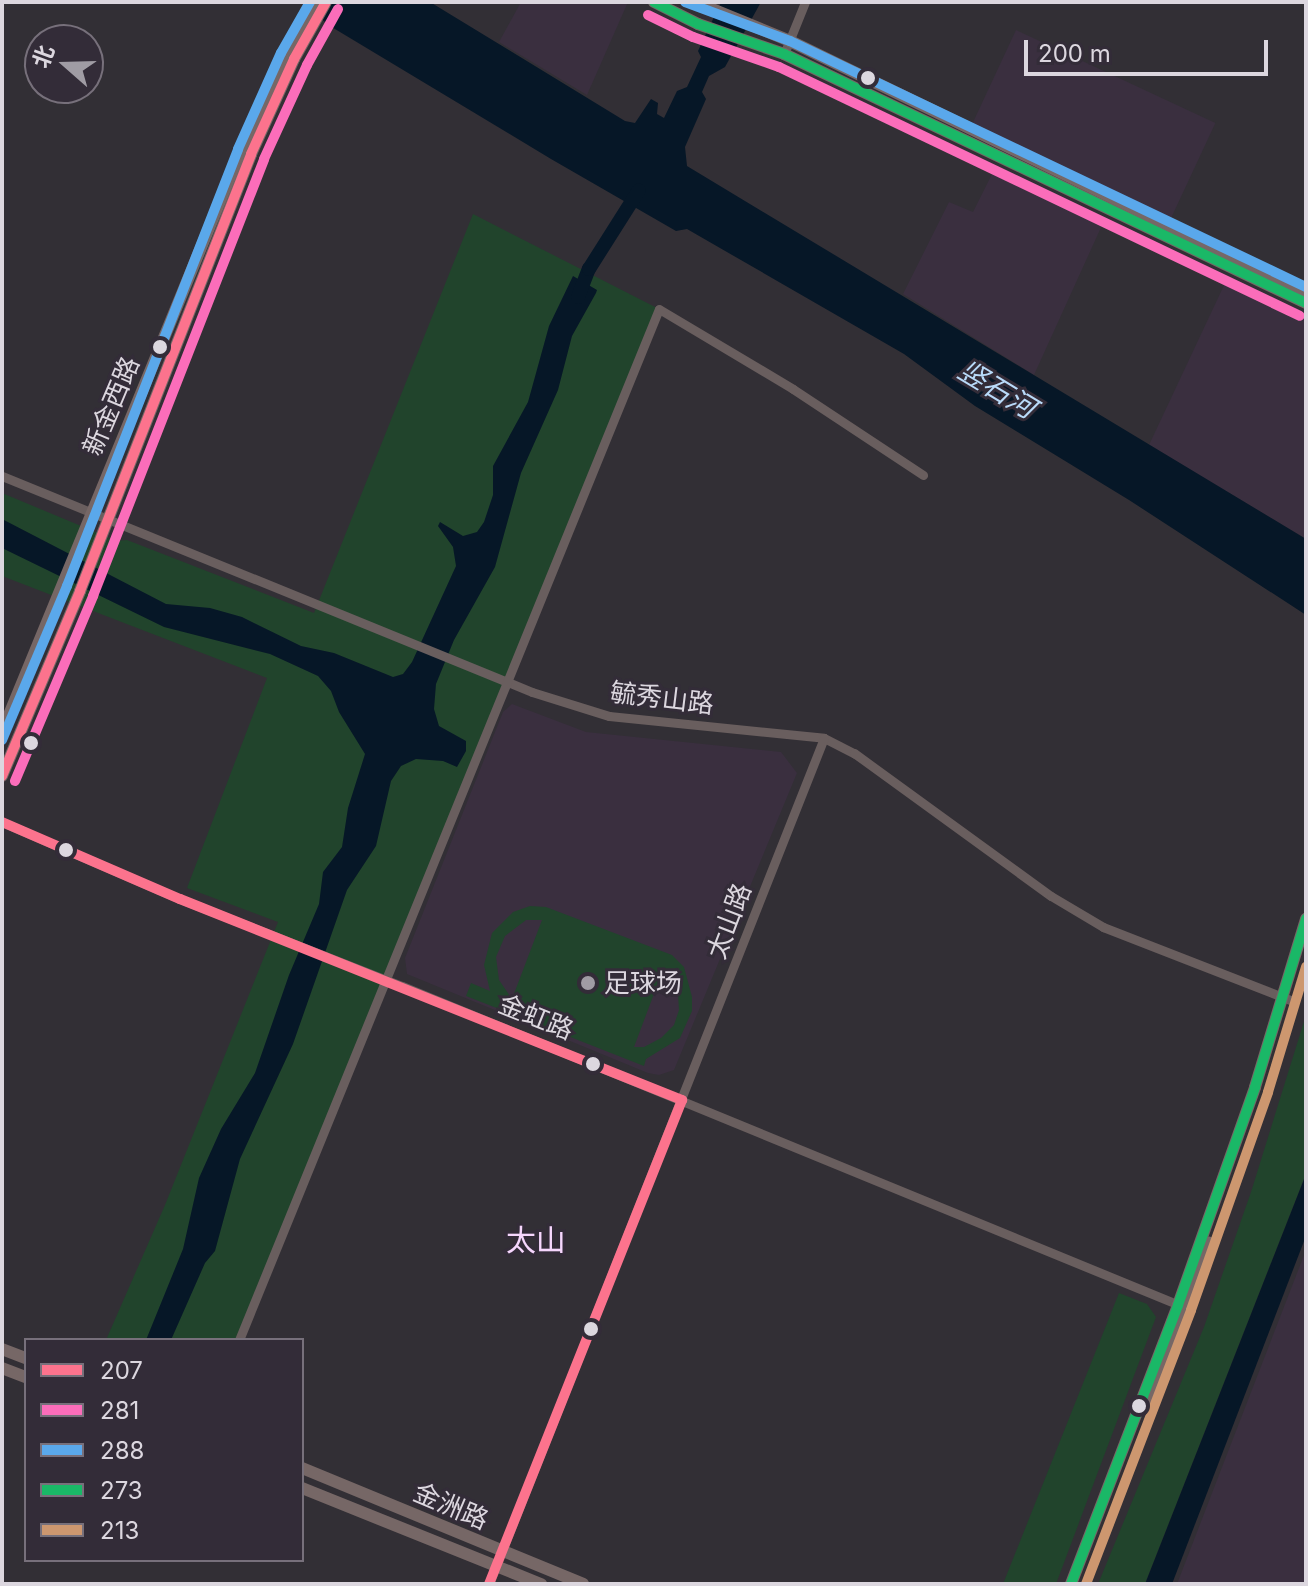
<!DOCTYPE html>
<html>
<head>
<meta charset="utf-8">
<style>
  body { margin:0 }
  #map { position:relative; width:1308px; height:1586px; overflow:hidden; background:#322f35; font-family:Inter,"Noto Sans SC",sans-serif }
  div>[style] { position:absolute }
  .built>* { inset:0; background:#3a2f3f; transform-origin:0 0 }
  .green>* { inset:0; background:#21442c }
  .water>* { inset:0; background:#061727 }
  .river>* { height:14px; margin:-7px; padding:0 7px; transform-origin:7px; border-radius:7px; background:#061727 }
  .minor>* { height:9px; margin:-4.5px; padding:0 4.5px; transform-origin:4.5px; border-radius:4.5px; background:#695e5e }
  .major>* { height:12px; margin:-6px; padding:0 6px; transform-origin:6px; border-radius:6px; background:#766766 }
  .bus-1>* { height:10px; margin:-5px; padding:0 5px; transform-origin:5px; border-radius:5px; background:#fc738d }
  .bus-2>* { height:10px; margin:-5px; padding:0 5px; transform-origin:5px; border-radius:5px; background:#fb6dba }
  .bus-3>* { height:10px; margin:-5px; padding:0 5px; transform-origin:5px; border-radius:5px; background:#5aa8eb }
  .bus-4>* { height:10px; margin:-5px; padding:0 5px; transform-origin:5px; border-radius:5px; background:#1ab867 }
  .bus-5>* { height:10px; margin:-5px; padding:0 5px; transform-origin:5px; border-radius:5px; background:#cd976f }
  .dots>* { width:22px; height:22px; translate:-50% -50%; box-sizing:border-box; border:4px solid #332c38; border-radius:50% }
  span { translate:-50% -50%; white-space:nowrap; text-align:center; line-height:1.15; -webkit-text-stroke:6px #332c38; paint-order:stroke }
  .street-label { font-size:26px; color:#dcd7df }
  .poi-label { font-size:26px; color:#dcd7df }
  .left { translate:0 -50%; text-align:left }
  .water-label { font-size:28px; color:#b9daf9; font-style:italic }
  .quarter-label { font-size:30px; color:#f6d7fd }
  .frame { position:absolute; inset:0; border:4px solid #dcd7df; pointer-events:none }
  .legend { position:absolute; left:24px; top:1338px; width:280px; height:224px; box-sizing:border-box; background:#332c38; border:2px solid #77707b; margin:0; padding:10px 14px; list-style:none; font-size:24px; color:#dcd7df }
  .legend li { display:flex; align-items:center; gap:16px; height:40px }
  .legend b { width:40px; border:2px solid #77707b }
  .north { position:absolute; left:24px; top:24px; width:80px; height:80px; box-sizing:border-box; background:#332c38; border:2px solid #77707b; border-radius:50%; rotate:290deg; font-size:22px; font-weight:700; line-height:32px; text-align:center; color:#dcd7df }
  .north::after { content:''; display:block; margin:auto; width:28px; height:36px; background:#a09ca4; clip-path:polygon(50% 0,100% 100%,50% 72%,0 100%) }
  .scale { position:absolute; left:1024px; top:40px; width:244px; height:36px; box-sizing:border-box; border:4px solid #dcd7df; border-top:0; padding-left:10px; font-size:24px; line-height:28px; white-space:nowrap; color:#dcd7df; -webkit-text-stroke:6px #332c38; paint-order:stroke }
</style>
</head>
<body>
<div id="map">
  <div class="built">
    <i style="clip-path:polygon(521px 2px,628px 2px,587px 95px,499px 42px)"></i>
    <i style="left:1016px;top:30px;width:220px;height:105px;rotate:25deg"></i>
    <i style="clip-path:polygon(992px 174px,1103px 223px,1034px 375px,903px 294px,949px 202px,973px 212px)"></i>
    <i style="clip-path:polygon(1226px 281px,1306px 317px,1306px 539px,1149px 445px)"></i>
    <i style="clip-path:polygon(512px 704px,586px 732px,781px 752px,797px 773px,674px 1070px,659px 1075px,648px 1073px,407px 974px,405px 958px,503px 712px)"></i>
    <i style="clip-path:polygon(1306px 1250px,1306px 1584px,1177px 1584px,1224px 1462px)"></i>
  </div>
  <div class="green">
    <i style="clip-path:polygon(473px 214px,659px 309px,239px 1340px,106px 1340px,165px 1205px,278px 922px,187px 888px,267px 678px,2px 576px,2px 493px,117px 541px,127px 540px,314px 613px)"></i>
    <i style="clip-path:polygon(evenodd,530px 906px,546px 907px,672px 955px,684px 967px,692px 997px,692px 1011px,680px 1038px,646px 1059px,644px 1066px,466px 996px,471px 983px,490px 991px,484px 965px,492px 933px,513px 912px,530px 906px,526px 920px,542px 920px,512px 999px,499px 980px,496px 957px,505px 936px,526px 920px,530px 906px,664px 967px,678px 994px,679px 1010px,674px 1025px,661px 1038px,644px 1047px,634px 1047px,664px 967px)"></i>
    <i style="clip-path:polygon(1306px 1015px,1306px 1174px,1145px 1584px,1098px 1584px,1204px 1327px,1251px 1192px)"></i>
    <i style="clip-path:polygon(1119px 1293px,1147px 1304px,1156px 1317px,1056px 1584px,1003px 1584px)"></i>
  </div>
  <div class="water">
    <i style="clip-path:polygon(300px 2px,430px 2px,625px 121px,635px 123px,651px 99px,658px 103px,657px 114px,664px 118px,677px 91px,687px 87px,701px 57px,698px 51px,721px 2px,761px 2px,725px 67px,709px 76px,702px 92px,706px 99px,685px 147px,687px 166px,1306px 539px,1306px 615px,1129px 500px,975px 406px,904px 354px,687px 229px,676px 231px,551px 159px,330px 26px)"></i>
    <i style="clip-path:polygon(573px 276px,597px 290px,596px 293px,572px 336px,558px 390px,521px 473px,495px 567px,454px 640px,436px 684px,434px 709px,439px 726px,466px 741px,466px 751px,457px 767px,443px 761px,416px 759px,401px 766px,391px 781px,376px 846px,347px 890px,293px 1044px,240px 1159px,215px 1251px,205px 1263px,171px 1340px,146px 1340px,183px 1249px,199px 1178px,221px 1129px,255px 1073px,289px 975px,319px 904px,323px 872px,342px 847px,348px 808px,365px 754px,339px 712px,331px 691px,318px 676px,270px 654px,164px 627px,2px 548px,2px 519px,166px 604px,210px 608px,242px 617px,301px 646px,334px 653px,393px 677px,403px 674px,412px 662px,456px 566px,453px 547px,438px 526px,440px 522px,463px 536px,477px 532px,484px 522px,493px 495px,493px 466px,528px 402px,549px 326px)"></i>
    <i style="clip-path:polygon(1306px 1174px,1306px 1236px,1172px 1584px,1145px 1584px)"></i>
  </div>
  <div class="river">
    <i style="left:578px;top:297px;width:30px;rotate:-69deg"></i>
    <i style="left:589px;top:269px;width:93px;rotate:-57.7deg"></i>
  </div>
  <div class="minor">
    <i style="left:784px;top:54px;width:56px;rotate:-68deg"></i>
    <i style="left:2px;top:476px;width:572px;rotate:22.17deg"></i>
    <i style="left:532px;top:692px;width:81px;rotate:17.3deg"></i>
    <i style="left:609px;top:716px;width:216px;rotate:5.8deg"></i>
    <i style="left:824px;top:738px;width:34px;rotate:27deg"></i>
    <i style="left:854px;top:753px;width:243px;rotate:36deg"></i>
    <i style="left:1051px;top:896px;width:61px;rotate:30.8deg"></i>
    <i style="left:1103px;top:927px;width:201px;rotate:21.3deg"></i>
    <i style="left:2px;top:822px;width:194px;rotate:23.4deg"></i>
    <i style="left:180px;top:899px;width:238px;rotate:21.4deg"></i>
    <i style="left:402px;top:986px;width:845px;rotate:22.32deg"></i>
    <i style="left:239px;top:1340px;width:1113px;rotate:-67.84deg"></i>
    <i style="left:659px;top:309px;width:156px;rotate:30.8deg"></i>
    <i style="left:793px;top:389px;width:156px;rotate:33.5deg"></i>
    <i style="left:489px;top:1584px;width:910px;rotate:-68.4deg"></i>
  </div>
  <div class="major">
    <i style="left:654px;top:2px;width:49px;rotate:26.6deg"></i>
    <i style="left:698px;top:24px;width:91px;rotate:19.2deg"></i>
    <i style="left:784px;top:54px;width:578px;rotate:25.5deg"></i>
    <i style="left:695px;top:2px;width:103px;rotate:22.3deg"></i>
    <i style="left:790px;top:41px;width:574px;rotate:25.94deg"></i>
    <i style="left:2px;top:732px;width:629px;rotate:-67.67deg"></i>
    <i style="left:241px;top:150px;width:104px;rotate:-65.6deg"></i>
    <i style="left:284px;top:55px;width:61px;rotate:-60.5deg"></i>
    <i style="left:2px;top:776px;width:201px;rotate:-67.1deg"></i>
    <i style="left:80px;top:591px;width:469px;rotate:-68.6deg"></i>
    <i style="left:251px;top:154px;width:104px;rotate:-65.6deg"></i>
    <i style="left:294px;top:59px;width:65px;rotate:-60.7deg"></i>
    <i style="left:2px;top:1349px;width:26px;rotate:21deg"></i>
    <i style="left:2px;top:1368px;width:26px;rotate:21deg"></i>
    <i style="left:1150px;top:1403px;width:171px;rotate:-69.8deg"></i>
    <i style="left:302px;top:1468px;width:304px;rotate:22.4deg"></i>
    <i style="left:302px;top:1488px;width:258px;rotate:21.9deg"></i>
    <i style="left:1071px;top:1584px;width:299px;rotate:-69deg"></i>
    <i style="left:1178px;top:1305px;width:231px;rotate:-70.5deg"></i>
    <i style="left:1255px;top:1087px;width:176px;rotate:-73.1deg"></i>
  </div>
  <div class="bus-1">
    <i style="left:2px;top:776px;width:201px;rotate:-67.1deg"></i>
    <i style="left:80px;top:591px;width:469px;rotate:-68.6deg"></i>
    <i style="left:251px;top:154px;width:104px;rotate:-65.6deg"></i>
    <i style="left:294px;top:59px;width:65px;rotate:-60.7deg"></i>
    <i style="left:2px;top:822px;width:194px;rotate:23.4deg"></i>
    <i style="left:180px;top:899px;width:541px;rotate:21.82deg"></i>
    <i style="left:489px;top:1584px;width:521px;rotate:-68.26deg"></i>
  </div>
  <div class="bus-2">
    <i style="left:648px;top:15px;width:50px;rotate:26.1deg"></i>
    <i style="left:693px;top:37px;width:91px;rotate:19.2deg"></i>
    <i style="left:779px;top:67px;width:577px;rotate:25.54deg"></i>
    <i style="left:15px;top:781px;width:201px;rotate:-67.1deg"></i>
    <i style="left:93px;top:596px;width:469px;rotate:-68.6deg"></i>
    <i style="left:264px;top:159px;width:103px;rotate:-65.4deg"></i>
    <i style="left:307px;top:65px;width:64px;rotate:-61deg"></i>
  </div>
  <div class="bus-3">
    <i style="left:685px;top:2px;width:112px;rotate:20.4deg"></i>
    <i style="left:790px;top:41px;width:572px;rotate:25.49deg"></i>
    <i style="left:2px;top:740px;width:167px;rotate:-67.1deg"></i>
    <i style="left:67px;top:586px;width:469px;rotate:-68.6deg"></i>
    <i style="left:238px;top:149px;width:105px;rotate:-65.9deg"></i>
    <i style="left:281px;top:53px;width:59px;rotate:-60.4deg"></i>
  </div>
  <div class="bus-4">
    <i style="left:654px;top:2px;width:49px;rotate:26.6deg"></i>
    <i style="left:698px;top:24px;width:91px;rotate:19.2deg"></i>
    <i style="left:784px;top:54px;width:578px;rotate:25.5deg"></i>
    <i style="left:1071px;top:1584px;width:299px;rotate:-69deg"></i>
    <i style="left:1178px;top:1305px;width:231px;rotate:-70.5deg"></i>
    <i style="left:1255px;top:1087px;width:176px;rotate:-73.1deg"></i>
  </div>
  <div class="bus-5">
    <i style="left:1086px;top:1584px;width:293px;rotate:-69deg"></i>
    <i style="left:1191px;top:1310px;width:231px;rotate:-70.5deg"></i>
    <i style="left:1268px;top:1092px;width:131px;rotate:-73.1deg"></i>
  </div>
  <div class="dots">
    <i style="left:868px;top:78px;background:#dcd7df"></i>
    <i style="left:160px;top:347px;background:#dcd7df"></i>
    <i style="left:31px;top:743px;background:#dcd7df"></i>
    <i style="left:66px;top:850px;background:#dcd7df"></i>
    <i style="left:588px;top:983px;background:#a09ca4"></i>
    <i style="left:593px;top:1064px;background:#dcd7df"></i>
    <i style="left:591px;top:1329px;background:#dcd7df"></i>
    <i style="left:1139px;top:1406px;background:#dcd7df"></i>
  </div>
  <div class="street-label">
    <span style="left:111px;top:406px;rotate:-67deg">新金西路</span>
    <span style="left:662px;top:698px;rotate:7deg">毓秀山路</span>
    <span style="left:729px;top:921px;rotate:-69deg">太山路</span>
    <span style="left:536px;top:1017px;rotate:22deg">金虹路</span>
    <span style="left:451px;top:1506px;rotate:23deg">金洲路</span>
  </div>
  <div class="poi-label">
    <span class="left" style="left:604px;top:983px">足球场</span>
  </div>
  <div class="water-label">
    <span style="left:997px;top:389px;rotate:31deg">竖石河</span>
  </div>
  <div class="quarter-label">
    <span style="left:536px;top:1240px">太山</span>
  </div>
  <div class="frame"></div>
  <ul class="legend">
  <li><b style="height:10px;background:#fc738d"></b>207</li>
  <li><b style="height:10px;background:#fb6dba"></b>281</li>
  <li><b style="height:10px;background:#5aa8eb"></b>288</li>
  <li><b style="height:10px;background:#1ab867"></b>273</li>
  <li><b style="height:10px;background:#cd976f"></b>213</li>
  </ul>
  <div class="north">北</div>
  <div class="scale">200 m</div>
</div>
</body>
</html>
